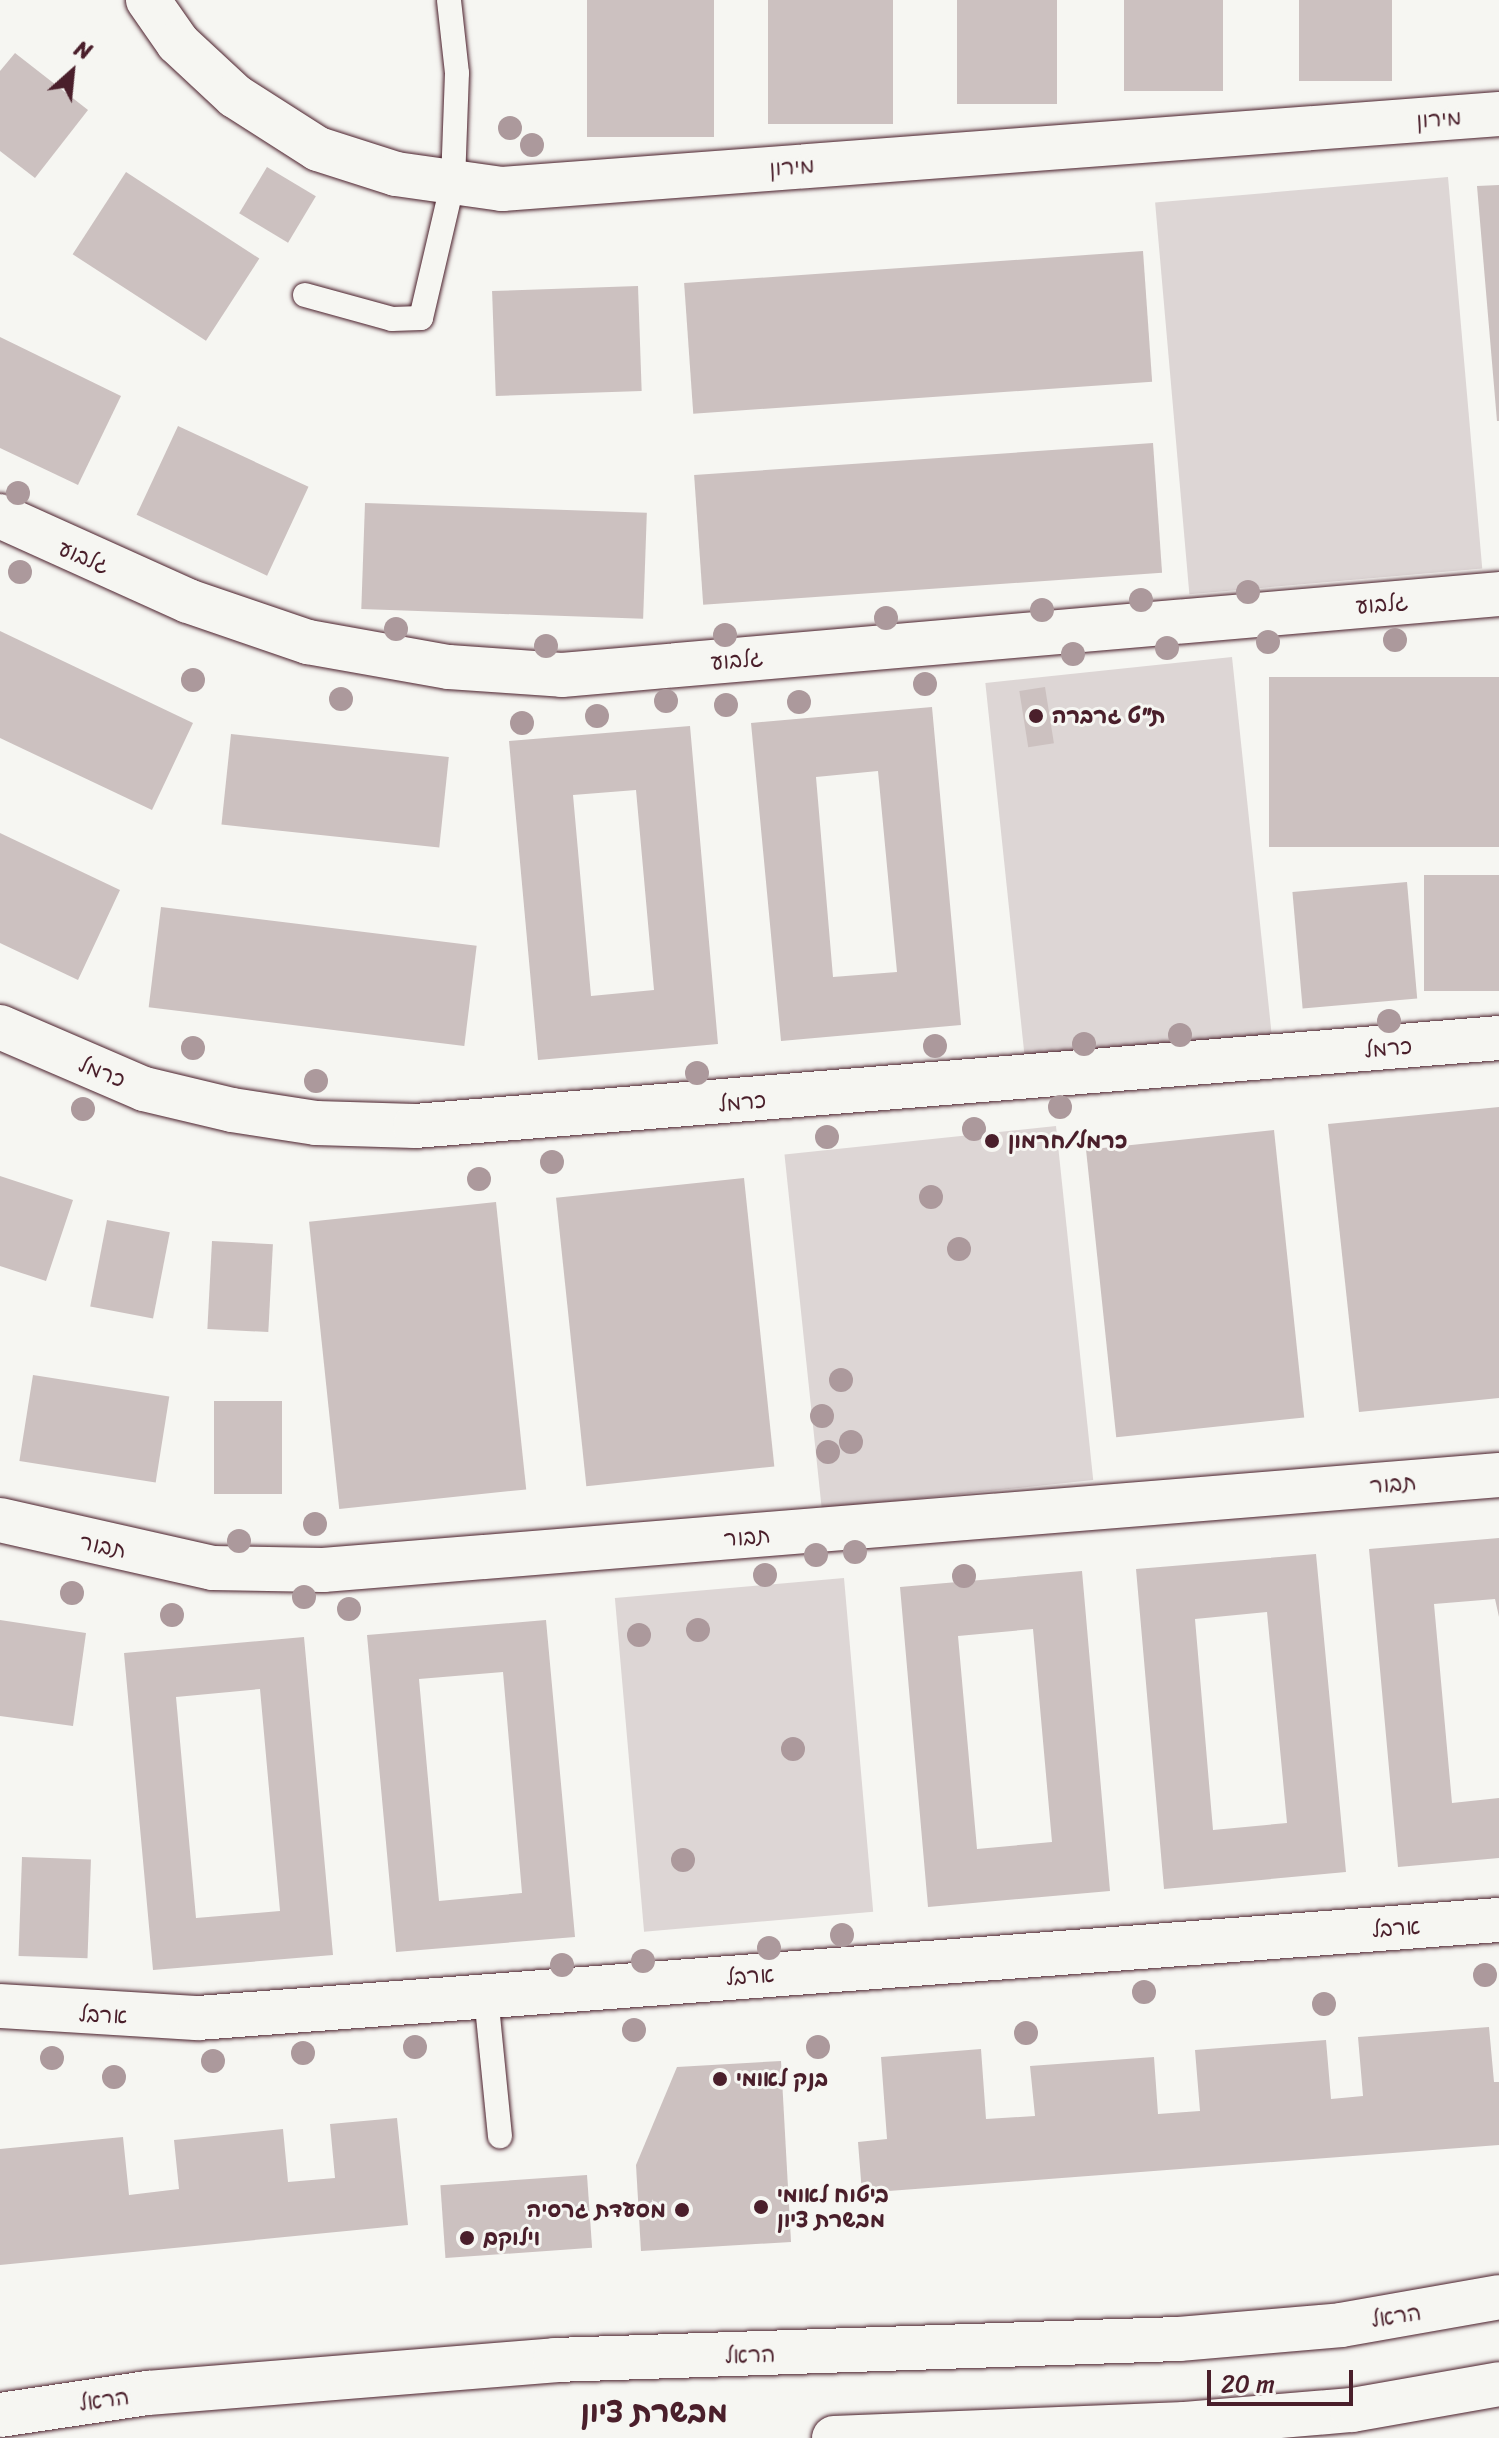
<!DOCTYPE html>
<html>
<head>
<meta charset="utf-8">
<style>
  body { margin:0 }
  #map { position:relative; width:1499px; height:2438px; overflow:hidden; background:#f6f6f2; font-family:Sriracha,"Playpen Sans Hebrew",sans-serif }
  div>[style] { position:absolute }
  .green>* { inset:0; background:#ddd6d5; transform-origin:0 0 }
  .building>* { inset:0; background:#ccc1c0; transform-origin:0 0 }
  .roads { filter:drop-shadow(0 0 2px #4a1f2b) drop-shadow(0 0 2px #4a1f2b) }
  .service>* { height:24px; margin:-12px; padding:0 12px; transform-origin:12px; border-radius:12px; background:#f6f6f2 }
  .minor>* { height:44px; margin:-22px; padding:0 22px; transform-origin:22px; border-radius:22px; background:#f6f6f2 }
  .tertiary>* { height:44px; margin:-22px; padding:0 22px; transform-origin:22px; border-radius:22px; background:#f6f6f2 }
  .secondary>* { height:44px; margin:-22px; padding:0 22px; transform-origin:22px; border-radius:22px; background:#f6f6f2 }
  .trees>* { width:24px; height:24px; margin:-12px; border-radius:50%; background:#ac999c }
  .dots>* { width:22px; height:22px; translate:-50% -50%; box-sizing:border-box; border:4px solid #f6f6f2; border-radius:50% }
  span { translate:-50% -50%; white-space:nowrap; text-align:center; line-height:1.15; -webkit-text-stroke:6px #f6f6f2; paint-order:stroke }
  .street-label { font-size:22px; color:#4a1f2b }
  .poi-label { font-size:22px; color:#4a1f2b; font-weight:700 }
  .left { translate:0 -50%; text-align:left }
  .right { translate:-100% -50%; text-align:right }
  .district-label { font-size:30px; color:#4a1f2b; font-weight:700 }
  .north { position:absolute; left:32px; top:32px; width:80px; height:80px; -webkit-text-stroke:6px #f6f6f2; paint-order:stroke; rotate:27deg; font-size:22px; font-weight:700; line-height:32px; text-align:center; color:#4a1f2b }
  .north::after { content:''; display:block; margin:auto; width:28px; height:36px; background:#4a1f2b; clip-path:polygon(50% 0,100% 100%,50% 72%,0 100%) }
  .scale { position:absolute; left:1207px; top:2370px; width:146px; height:36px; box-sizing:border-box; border:4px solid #4a1f2b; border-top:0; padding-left:10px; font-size:24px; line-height:28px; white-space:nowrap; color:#4a1f2b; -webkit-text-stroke:6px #f6f6f2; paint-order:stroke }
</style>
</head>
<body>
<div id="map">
  <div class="green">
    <i style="left:1448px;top:177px;width:393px;height:294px;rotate:85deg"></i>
    <i style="left:1232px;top:657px;width:385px;height:248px;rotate:84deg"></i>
    <i style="left:1056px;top:1126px;width:356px;height:273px;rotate:84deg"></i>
    <i style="left:844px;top:1578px;width:335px;height:230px;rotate:85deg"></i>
  </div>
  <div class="building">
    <i style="left:587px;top:0;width:127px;height:137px"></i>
    <i style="left:768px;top:0;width:125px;height:124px"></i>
    <i style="left:957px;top:0;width:100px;height:104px"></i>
    <i style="left:1124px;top:0;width:99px;height:91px"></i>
    <i style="left:1299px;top:0;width:93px;height:81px"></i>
    <i style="clip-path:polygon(15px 53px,88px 110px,35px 178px,0 151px,0 71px)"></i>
    <i style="left:267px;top:167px;width:57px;height:54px;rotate:31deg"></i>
    <i style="left:126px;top:172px;width:159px;height:98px;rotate:33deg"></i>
    <i style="clip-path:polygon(1499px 185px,1499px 421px,1497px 421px,1477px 186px)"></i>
    <i style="left:1143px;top:251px;width:131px;height:460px;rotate:86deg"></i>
    <i style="left:638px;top:286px;width:105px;height:146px;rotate:88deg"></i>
    <i style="clip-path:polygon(0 337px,121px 396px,78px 485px,0 448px)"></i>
    <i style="left:178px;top:426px;width:144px;height:98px;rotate:25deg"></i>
    <i style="left:1153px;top:443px;width:130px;height:460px;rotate:86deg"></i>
    <i style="left:365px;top:503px;width:282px;height:106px;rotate:2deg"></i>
    <i style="clip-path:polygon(0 631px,193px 723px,152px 810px,0 738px)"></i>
    <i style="left:1499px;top:677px;width:170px;height:230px;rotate:90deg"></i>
    <i style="left:1045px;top:687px;width:57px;height:26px;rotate:81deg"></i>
    <i style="clip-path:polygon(evenodd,932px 707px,961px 1025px,781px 1041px,751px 723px,932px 707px,878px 771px,897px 972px,833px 977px,816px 777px,878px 771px)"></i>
    <i style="clip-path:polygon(evenodd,690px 726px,718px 1044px,538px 1060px,509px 741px,690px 726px,636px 790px,654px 990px,591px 996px,573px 795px,636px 790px)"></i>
    <i style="left:231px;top:734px;width:219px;height:91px;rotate:6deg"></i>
    <i style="clip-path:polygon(0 833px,120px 890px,78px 980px,0 943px)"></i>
    <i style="left:1499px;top:875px;width:116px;height:75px;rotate:90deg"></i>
    <i style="left:1407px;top:882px;width:117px;height:115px;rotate:85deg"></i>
    <i style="left:161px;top:907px;width:318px;height:101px;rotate:7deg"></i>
    <i style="clip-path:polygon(1499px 1107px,1499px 1398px,1359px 1412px,1328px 1124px)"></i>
    <i style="left:1274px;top:1130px;width:289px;height:189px;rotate:84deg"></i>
    <i style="clip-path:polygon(0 1176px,73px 1200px,46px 1281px,0 1266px)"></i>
    <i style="left:744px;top:1178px;width:290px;height:189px;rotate:84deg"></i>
    <i style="left:496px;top:1202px;width:289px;height:188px;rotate:84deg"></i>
    <i style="left:107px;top:1220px;width:64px;height:88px;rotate:11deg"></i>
    <i style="left:212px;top:1241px;width:61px;height:88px;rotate:3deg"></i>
    <i style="left:33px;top:1375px;width:138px;height:87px;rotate:9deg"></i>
    <i style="left:214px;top:1401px;width:68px;height:93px"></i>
    <i style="clip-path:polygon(1499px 1538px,1499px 1617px,1495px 1599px,1434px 1604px,1452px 1803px,1499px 1798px,1499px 1858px,1398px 1867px,1369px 1549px)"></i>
    <i style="clip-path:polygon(evenodd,1316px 1554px,1346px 1872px,1164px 1889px,1136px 1569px,1316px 1554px,1267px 1612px,1287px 1823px,1213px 1830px,1195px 1619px,1267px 1612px)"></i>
    <i style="clip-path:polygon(evenodd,1082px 1571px,1110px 1891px,928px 1907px,900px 1587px,1082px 1571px,1033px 1629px,1052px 1842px,977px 1849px,958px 1636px,1033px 1629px)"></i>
    <i style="clip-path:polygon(0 1620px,86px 1633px,73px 1726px,0 1716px)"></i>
    <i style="clip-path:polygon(evenodd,546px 1620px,575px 1937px,396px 1952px,367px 1635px,546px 1620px,503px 1672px,522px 1893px,439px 1901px,419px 1679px,503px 1672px)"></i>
    <i style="clip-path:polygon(evenodd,304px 1637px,333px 1955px,153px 1970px,124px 1653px,304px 1637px,260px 1689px,280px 1911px,196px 1918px,176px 1697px,260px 1689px)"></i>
    <i style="left:22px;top:1857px;width:69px;height:99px;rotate:2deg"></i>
    <i style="clip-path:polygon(1489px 2027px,1494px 2082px,1499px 2082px,1499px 2145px,862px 2193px,858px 2142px,887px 2139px,881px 2057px,981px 2049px,986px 2119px,1035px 2116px,1030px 2066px,1154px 2057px,1158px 2114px,1200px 2111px,1195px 2050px,1326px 2040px,1331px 2099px,1363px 2096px,1358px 2037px)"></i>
    <i style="clip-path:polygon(781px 2061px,791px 2242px,641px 2251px,636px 2165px,677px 2067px)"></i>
    <i style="clip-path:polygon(397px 2118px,408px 2225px,0 2265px,0 2149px,123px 2137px,129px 2195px,179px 2189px,174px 2140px,283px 2129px,288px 2182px,335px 2178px,330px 2124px)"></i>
    <i style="left:587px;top:2175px;width:73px;height:147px;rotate:86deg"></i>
  </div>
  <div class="roads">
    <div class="service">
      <i style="left:305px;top:295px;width:90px;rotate:15.4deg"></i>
      <i style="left:392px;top:319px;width:29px;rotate:-2deg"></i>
      <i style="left:421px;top:318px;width:140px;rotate:-76.8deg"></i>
      <i style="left:453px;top:182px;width:109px;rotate:-87.9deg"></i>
      <i style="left:457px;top:73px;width:73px;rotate:-96.3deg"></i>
      <i style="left:486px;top:1996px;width:141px;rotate:84.3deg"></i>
    </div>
    <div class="minor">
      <i style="left:148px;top:0;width:52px;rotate:55.1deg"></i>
      <i style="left:178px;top:43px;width:78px;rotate:42.9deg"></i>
      <i style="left:235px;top:96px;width:98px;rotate:32.6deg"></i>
      <i style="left:318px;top:149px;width:82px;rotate:17.8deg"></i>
      <i style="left:396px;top:174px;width:107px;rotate:8.1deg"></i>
      <i style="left:502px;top:189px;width:1000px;rotate:-4.3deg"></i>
      <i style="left:0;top:516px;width:206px;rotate:24.3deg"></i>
      <i style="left:188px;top:601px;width:127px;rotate:18.9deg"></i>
      <i style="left:308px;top:642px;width:143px;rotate:10.1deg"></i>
      <i style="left:449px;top:667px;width:113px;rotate:4deg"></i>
      <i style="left:562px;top:675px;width:940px;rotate:-4.94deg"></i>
      <i style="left:0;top:1520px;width:218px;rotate:12.7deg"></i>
      <i style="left:213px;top:1568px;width:110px;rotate:1deg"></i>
      <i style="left:323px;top:1570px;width:1180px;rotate:-4.62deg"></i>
      <i style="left:0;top:2006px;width:198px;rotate:3.5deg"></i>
      <i style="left:198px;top:2018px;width:1305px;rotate:-4.31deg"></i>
    </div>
    <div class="tertiary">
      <i style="left:0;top:1027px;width:157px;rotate:23.3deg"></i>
      <i style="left:144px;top:1089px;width:90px;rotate:13.4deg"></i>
      <i style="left:232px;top:1110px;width:85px;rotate:8.8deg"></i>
      <i style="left:316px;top:1123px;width:99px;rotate:1.7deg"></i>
      <i style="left:415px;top:1126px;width:1088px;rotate:-4.64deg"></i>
    </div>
    <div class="secondary">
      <i style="left:0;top:2415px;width:150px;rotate:-8.5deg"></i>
      <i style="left:148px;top:2393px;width:408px;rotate:-4.6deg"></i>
      <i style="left:555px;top:2360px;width:624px;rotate:-1.93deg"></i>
      <i style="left:1179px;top:2339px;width:163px;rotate:-4.9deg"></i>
      <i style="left:1341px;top:2325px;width:160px;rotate:-10deg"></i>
      <i style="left:834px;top:2438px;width:351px;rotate:-2.3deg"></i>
      <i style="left:1185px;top:2424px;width:168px;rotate:-4.8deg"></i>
      <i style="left:1352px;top:2410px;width:149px;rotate:-10deg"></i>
    </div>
  </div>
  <div class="trees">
    <i style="left:510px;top:128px"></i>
    <i style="left:532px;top:145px"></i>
    <i style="left:18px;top:493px"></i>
    <i style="left:20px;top:572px"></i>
    <i style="left:1248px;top:592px"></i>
    <i style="left:1141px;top:600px"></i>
    <i style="left:1042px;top:610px"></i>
    <i style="left:886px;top:618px"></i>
    <i style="left:396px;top:629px"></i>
    <i style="left:725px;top:635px"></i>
    <i style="left:1395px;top:640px"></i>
    <i style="left:1268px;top:642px"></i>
    <i style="left:546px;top:646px"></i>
    <i style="left:1167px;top:648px"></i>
    <i style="left:1073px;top:654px"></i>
    <i style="left:193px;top:680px"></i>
    <i style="left:925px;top:684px"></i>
    <i style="left:341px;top:699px"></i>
    <i style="left:666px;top:701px"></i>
    <i style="left:799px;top:702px"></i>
    <i style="left:726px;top:705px"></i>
    <i style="left:597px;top:716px"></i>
    <i style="left:522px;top:723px"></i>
    <i style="left:1389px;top:1021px"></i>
    <i style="left:1180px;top:1035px"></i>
    <i style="left:1084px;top:1044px"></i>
    <i style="left:935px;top:1046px"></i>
    <i style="left:193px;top:1048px"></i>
    <i style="left:697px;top:1073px"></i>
    <i style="left:316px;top:1081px"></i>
    <i style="left:1060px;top:1107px"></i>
    <i style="left:83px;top:1109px"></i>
    <i style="left:974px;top:1129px"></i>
    <i style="left:827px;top:1137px"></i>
    <i style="left:552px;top:1162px"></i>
    <i style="left:479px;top:1179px"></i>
    <i style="left:931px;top:1197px"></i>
    <i style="left:959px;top:1249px"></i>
    <i style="left:841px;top:1380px"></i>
    <i style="left:822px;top:1416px"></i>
    <i style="left:851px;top:1442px"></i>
    <i style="left:828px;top:1452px"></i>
    <i style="left:315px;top:1524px"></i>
    <i style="left:239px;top:1541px"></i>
    <i style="left:855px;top:1552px"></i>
    <i style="left:816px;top:1555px"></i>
    <i style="left:765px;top:1575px"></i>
    <i style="left:964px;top:1576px"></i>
    <i style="left:72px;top:1593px"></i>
    <i style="left:304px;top:1597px"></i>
    <i style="left:349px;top:1609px"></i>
    <i style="left:172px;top:1615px"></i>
    <i style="left:698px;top:1630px"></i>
    <i style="left:639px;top:1635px"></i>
    <i style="left:793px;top:1749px"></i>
    <i style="left:683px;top:1860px"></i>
    <i style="left:842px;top:1935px"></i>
    <i style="left:769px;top:1948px"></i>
    <i style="left:643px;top:1961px"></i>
    <i style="left:562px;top:1965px"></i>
    <i style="left:1485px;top:1975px"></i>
    <i style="left:1144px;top:1992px"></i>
    <i style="left:1324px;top:2004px"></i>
    <i style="left:634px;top:2030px"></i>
    <i style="left:1026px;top:2033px"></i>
    <i style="left:415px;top:2047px"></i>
    <i style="left:818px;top:2047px"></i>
    <i style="left:303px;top:2053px"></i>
    <i style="left:52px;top:2058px"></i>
    <i style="left:213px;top:2061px"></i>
    <i style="left:114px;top:2077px"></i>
  </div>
  <div class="dots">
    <i style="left:1036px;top:716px;background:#4a1f2b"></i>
    <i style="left:992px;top:1141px;background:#4a1f2b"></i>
    <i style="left:720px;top:2079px;background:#4a1f2b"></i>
    <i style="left:761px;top:2207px;background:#4a1f2b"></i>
    <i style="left:682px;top:2210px;background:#4a1f2b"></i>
    <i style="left:467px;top:2238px;background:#4a1f2b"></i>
  </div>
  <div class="street-label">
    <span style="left:1439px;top:119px;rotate:-4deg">מירון</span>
    <span style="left:792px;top:167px;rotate:-4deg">מירון</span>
    <span style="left:84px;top:557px;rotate:23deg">גלבוע</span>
    <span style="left:1382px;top:604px;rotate:-5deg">גלבוע</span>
    <span style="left:737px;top:660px;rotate:-5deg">גלבוע</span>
    <span style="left:1388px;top:1048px;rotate:-5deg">כרמל</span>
    <span style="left:102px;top:1072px;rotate:22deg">כרמל</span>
    <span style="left:742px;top:1102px;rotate:-5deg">כרמל</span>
    <span style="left:1393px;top:1484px;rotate:-5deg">תבור</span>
    <span style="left:747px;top:1537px;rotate:-5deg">תבור</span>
    <span style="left:103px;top:1546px;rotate:12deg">תבור</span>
    <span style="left:1396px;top:1928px;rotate:-4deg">ארבל</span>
    <span style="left:750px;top:1976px;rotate:-4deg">ארבל</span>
    <span style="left:103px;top:2015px;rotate:3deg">ארבל</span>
    <span style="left:1396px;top:2316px;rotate:-9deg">הראל</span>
    <span style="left:750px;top:2355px;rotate:-2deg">הראל</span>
    <span style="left:104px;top:2400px;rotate:-8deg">הראל</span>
  </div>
  <div class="poi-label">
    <span class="left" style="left:1052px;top:716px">ת"ט גרברה</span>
    <span class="left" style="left:1008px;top:1141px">כרמל/חרמון</span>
    <span class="left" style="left:736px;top:2079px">בנק לאומי</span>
    <span class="left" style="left:777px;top:2207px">ביטוח לאומי<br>מבשרת ציון</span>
    <span class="right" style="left:666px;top:2210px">מסעדת גרסיה</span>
    <span class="left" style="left:483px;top:2238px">וילוקם</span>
  </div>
  <div class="district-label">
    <span style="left:654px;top:2412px">מבשרת ציון</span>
  </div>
  <div class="north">N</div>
  <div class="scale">20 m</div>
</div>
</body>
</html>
